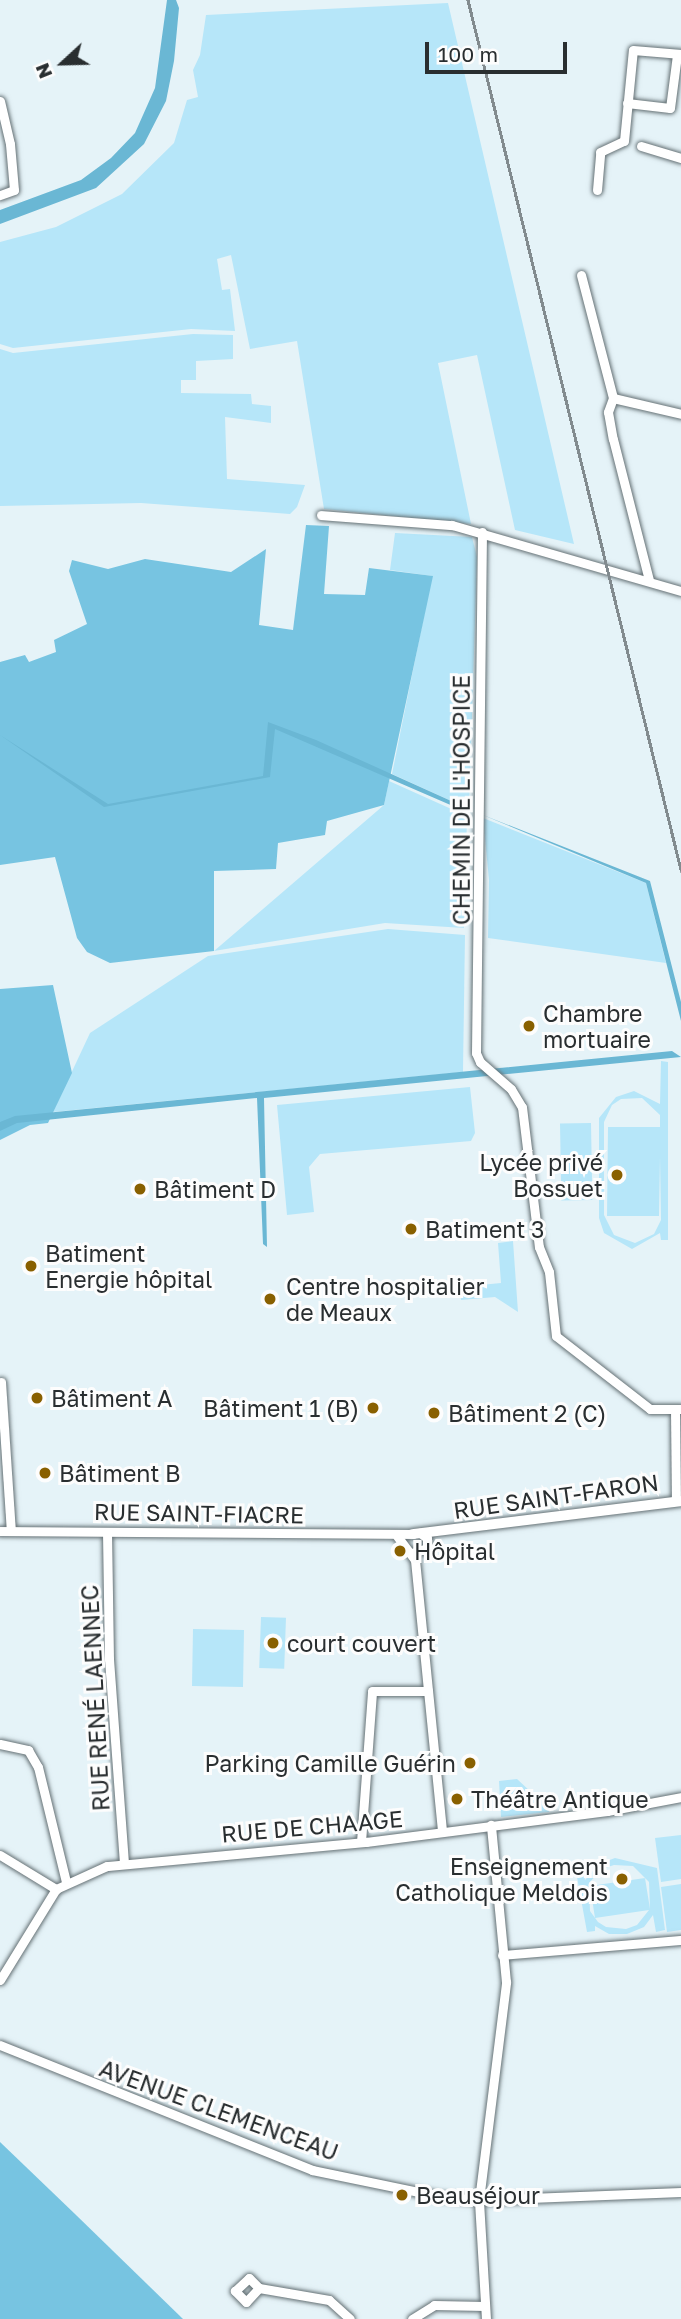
<!DOCTYPE html>
<html>
<head>
<meta charset="utf-8">
<style>
  body { margin:0 }
  #map { position:relative; width:681px; height:2319px; overflow:hidden; background:#e5f3f8; font-family:"Golos Text",sans-serif }
  div>[style] { position:absolute }
  .green>* { inset:0; background:#b6e6f9; transform-origin:0 0 }
  .forest>* { inset:0; background:#77c4e1 }
  .water>* { inset:0; background:#6ab7d4 }
  .roads { filter:drop-shadow(0 0 2px #657175) drop-shadow(0 0 2px #657175) }
  .minor>* { height:9px; margin:-4.5px; padding:0 4.5px; transform-origin:4.5px; border-radius:4.5px; background:#fff }
  .tertiary>* { height:10px; margin:-5px; padding:0 5px; transform-origin:5px; border-radius:5px; background:#fff }
  .rail>* { height:2.5px; margin:-1.25px; padding:0 1.25px; transform-origin:1.25px; border-radius:1.25px; background:#828b8f }
  .dots>* { width:19px; height:19px; translate:-50% -50%; box-sizing:border-box; border:4px solid #fdfdfd; border-radius:50% }
  span { translate:-50% -50%; white-space:nowrap; text-align:center; line-height:1.15; -webkit-text-stroke:6px #fdfdfd; paint-order:stroke }
  .street-label { font-size:23px; color:#292e30 }
  .poi-label { font-size:23px; color:#292e30 }
  .left { translate:0 -50%; text-align:left }
  .right { translate:-100% -50%; text-align:right }
  .north { position:absolute; left:28px; top:28px; width:70px; height:70px; -webkit-text-stroke:5px #fdfdfd; paint-order:stroke; rotate:248deg; font-size:19px; font-weight:700; line-height:28px; text-align:center; color:#292e30 }
  .north::after { content:''; display:block; margin:auto; width:24px; height:32px; background:#292e30; clip-path:polygon(50% 0,100% 100%,50% 72%,0 100%) }
  .scale { position:absolute; left:425px; top:42px; width:142px; height:32px; box-sizing:border-box; border:4px solid #292e30; border-top:0; padding-left:9px; font-size:21px; line-height:24px; white-space:nowrap; color:#292e30; -webkit-text-stroke:5px #fdfdfd; paint-order:stroke }
</style>
</head>
<body>
<div id="map">
  <div class="green">
    <i style="clip-path:polygon(448px 3px,574px 544px,515px 530px,477px 355px,438px 363px,471px 524px,324px 509px,297px 341px,250px 349px,231px 255px,217px 259px,222px 290px,230px 289px,235px 331px,191px 329px,13px 348px,0 344px,0 242px,56px 227px,122px 194px,174px 143px,187px 100px,198px 97px,193px 70px,200px 55px,206px 15px)"></i>
    <i style="clip-path:polygon(193px 334px,233px 335px,233px 359px,196px 361px,196px 380px,181px 380px,181px 393px,251px 394px,252px 404px,271px 406px,271px 423px,225px 417px,227px 479px,305px 485px,297px 507px,290px 514px,141px 503px,0 506px,0 349px,13px 353px)"></i>
    <i style="clip-path:polygon(395px 533px,472px 537px,477px 557px,469px 809px,392px 774px,432px 576px,390px 570px)"></i>
    <i style="clip-path:polygon(389px 781px,467px 816px,464px 928px,385px 923px,214px 951px,384px 805px)"></i>
    <i style="clip-path:polygon(483px 818px,646px 883px,666px 963px,488px 938px,489px 880px)"></i>
    <i style="clip-path:polygon(388px 929px,465px 935px,463px 1072px,53px 1112px,90px 1033px,208px 956px)"></i>
    <i style="clip-path:polygon(evenodd,661px 1061px,668px 1062px,668px 1240px,661px 1240px,660px 1233px,632px 1249px,604px 1233px,599px 1218px,599px 1118px,616px 1097px,634px 1091px,660px 1104px,661px 1061px,642px 1098px,660px 1115px,660px 1127px,608px 1127px,607px 1216px,659px 1216px,660px 1157px,661px 1220px,654px 1234px,635px 1243px,614px 1235px,604px 1215px,604px 1122px,612px 1105px,621px 1099px,642px 1098px)"></i>
    <i style="clip-path:polygon(470px 1087px,475px 1133px,471px 1141px,320px 1154px,309px 1167px,314px 1212px,287px 1215px,277px 1105px)"></i>
    <i style="left:591px;top:1123px;width:77px;height:31px;rotate:89deg"></i>
    <i style="clip-path:polygon(513px 1241px,518px 1312px,495px 1297px,461px 1300px,460px 1287px,501px 1283px,498px 1243px)"></i>
    <i style="left:261px;top:1617px;width:25px;height:51px;rotate:2deg"></i>
    <i style="left:193px;top:1629px;width:51px;height:57px;rotate:1deg"></i>
    <i style="clip-path:polygon(517px 1779px,531px 1792px,549px 1795px,549px 1812px,501px 1817px,499px 1781px)"></i>
    <i style="clip-path:polygon(681px 1835px,681px 1879px,661px 1882px,655px 1838px)"></i>
    <i style="clip-path:polygon(evenodd,615px 1858px,657px 1868px,665px 1930px,656px 1932px,653px 1915px,644px 1927px,627px 1934px,609px 1934px,595px 1926px,595px 1931px,587px 1932px,575px 1866px,582px 1865px,585px 1880px,599px 1864px,615px 1858px,614px 1865px,633px 1866px,649px 1882px,650px 1909px,645px 1878px,590px 1886px,595px 1918px,649px 1910px,637px 1925px,626px 1929px,606px 1927px,598px 1922px,590px 1911px,589px 1883px,602px 1869px,614px 1865px)"></i>
    <i style="clip-path:polygon(681px 1884px,681px 1930px,667px 1932px,661px 1887px)"></i>
  </div>
  <div class="forest">
    <i style="clip-path:polygon(306px 525px,329px 526px,324px 594px,365px 595px,369px 568px,433px 576px,384px 805px,327px 821px,325px 835px,278px 843px,276px 869px,214px 871px,214px 951px,110px 963px,87px 952px,77px 938px,55px 857px,0 865px,0 662px,25px 655px,29px 662px,56px 652px,54px 640px,87px 624px,69px 571px,72px 560px,108px 569px,145px 559px,231px 572px,266px 549px,259px 625px,293px 630px)"></i>
    <i style="clip-path:polygon(53px 985px,72px 1073px,48px 1123px,30px 1125px,0 1140px,0 989px)"></i>
    <i style="clip-path:polygon(0 2142px,75px 2214px,183px 2319px,0 2319px)"></i>
  </div>
  <div class="water">
    <i style="clip-path:polygon(167px 0,176px 0,179px 8px,174px 61px,166px 101px,144px 144px,96px 188px,0 224px,0 210px,81px 180px,111px 158px,135px 133px,155px 88px)"></i>
    <i style="clip-path:polygon(268px 722px,316px 740px,469px 809px,469px 813px,275px 729px,270px 777px,104px 807px,0 735px,108px 804px,263px 776px)"></i>
    <i style="clip-path:polygon(478px 813px,650px 881px,681px 1002px,681px 1021px,646px 883px)"></i>
    <i style="clip-path:polygon(672px 1051px,681px 1057px,264px 1098px,267px 1247px,263px 1244px,257px 1098px,17px 1123px,0 1131px,0 1122px,15px 1116px)"></i>
  </div>
  <div class="roads">
    <div class="minor">
      <i style="left:0;top:101px;width:44px;rotate:76.9deg"></i>
      <i style="left:10px;top:144px;width:46px;rotate:85deg"></i>
      <i style="left:14px;top:190px;width:15px;rotate:160deg"></i>
      <i style="left:627px;top:103px;width:43px;rotate:6.6deg"></i>
      <i style="left:670px;top:108px;width:53px;rotate:-82.5deg"></i>
      <i style="left:641px;top:146px;width:42px;rotate:16.7deg"></i>
      <i style="left:597px;top:190px;width:38px;rotate:-85deg"></i>
      <i style="left:600px;top:152px;width:26px;rotate:-25deg"></i>
      <i style="left:624px;top:141px;width:91px;rotate:-84.4deg"></i>
      <i style="left:633px;top:50px;width:48px;rotate:4.8deg"></i>
      <i style="left:581px;top:275px;width:127px;rotate:75.4deg"></i>
      <i style="left:613px;top:398px;width:15px;rotate:110deg"></i>
      <i style="left:608px;top:412px;width:27px;rotate:80deg"></i>
      <i style="left:613px;top:439px;width:146px;rotate:75.7deg"></i>
      <i style="left:613px;top:398px;width:70px;rotate:13.2deg"></i>
      <i style="left:321px;top:515px;width:131px;rotate:4.4deg"></i>
      <i style="left:452px;top:525px;width:238px;rotate:16.1deg"></i>
      <i style="left:482px;top:532px;width:521px;rotate:90.66deg"></i>
      <i style="left:476px;top:1053px;width:10px;rotate:66deg"></i>
      <i style="left:480px;top:1062px;width:41px;rotate:41.1deg"></i>
      <i style="left:511px;top:1089px;width:21px;rotate:59deg"></i>
      <i style="left:522px;top:1107px;width:141px;rotate:83.1deg"></i>
      <i style="left:539px;top:1247px;width:27px;rotate:68deg"></i>
      <i style="left:549px;top:1272px;width:64px;rotate:83.8deg"></i>
      <i style="left:556px;top:1336px;width:119px;rotate:37.8deg"></i>
      <i style="left:650px;top:1409px;width:31px"></i>
      <i style="left:1px;top:1382px;width:149px;rotate:86.2deg"></i>
      <i style="left:675px;top:1410px;width:91px;rotate:89.4deg"></i>
      <i style="left:0;top:1531px;width:413px;rotate:0.4deg"></i>
      <i style="left:107px;top:1532px;width:127px;rotate:89.1deg"></i>
      <i style="left:109px;top:1659px;width:204px;rotate:85.8deg"></i>
      <i style="left:397px;top:1536px;width:30px;rotate:53deg"></i>
      <i style="left:415px;top:1560px;width:273px;rotate:84.3deg"></i>
      <i style="left:412px;top:1553px;width:16px;rotate:-18deg"></i>
      <i style="left:427px;top:1548px;width:10px;rotate:-90deg"></i>
      <i style="left:427px;top:1538px;width:9px;rotate:-144deg"></i>
      <i style="left:0;top:1744px;width:29px;rotate:12deg"></i>
      <i style="left:28px;top:1750px;width:20px;rotate:60deg"></i>
      <i style="left:38px;top:1767px;width:118px;rotate:76.3deg"></i>
      <i style="left:361px;top:1842px;width:151px;rotate:-85.8deg"></i>
      <i style="left:372px;top:1691px;width:56px"></i>
      <i style="left:0;top:1855px;width:66px;rotate:31.3deg"></i>
      <i style="left:502px;top:1955px;width:180px;rotate:-4.8deg"></i>
      <i style="left:0;top:1980px;width:107px;rotate:-58.4deg"></i>
      <i style="left:56px;top:1889px;width:56px;rotate:-24.3deg"></i>
      <i style="left:107px;top:1866px;width:260px;rotate:-5.3deg"></i>
      <i style="left:366px;top:1842px;width:243px;rotate:-7.3deg"></i>
      <i style="left:607px;top:1811px;width:75px;rotate:-10.7deg"></i>
      <i style="left:0;top:2045px;width:336px;rotate:21.8deg"></i>
      <i style="left:312px;top:2170px;width:128px;rotate:11.7deg"></i>
      <i style="left:437px;top:2196px;width:42px;rotate:5.4deg"></i>
      <i style="left:479px;top:2200px;width:202px;rotate:-2.3deg"></i>
      <i style="left:259px;top:2288px;width:19px;rotate:133deg"></i>
      <i style="left:246px;top:2302px;width:16px;rotate:-135deg"></i>
      <i style="left:235px;top:2291px;width:19px;rotate:-43deg"></i>
      <i style="left:249px;top:2278px;width:14px;rotate:45deg"></i>
      <i style="left:259px;top:2288px;width:71px;rotate:9.7deg"></i>
      <i style="left:329px;top:2300px;width:28px;rotate:42deg"></i>
      <i style="left:412px;top:2319px;width:26px;rotate:-32deg"></i>
      <i style="left:434px;top:2305px;width:51px;rotate:1.1deg"></i>
      <i style="left:486px;top:2319px;width:119px;rotate:-93.4deg"></i>
      <i style="left:479px;top:2200px;width:220px;rotate:-82.9deg"></i>
      <i style="left:506px;top:1982px;width:158px;rotate:-95.5deg"></i>
    </div>
    <div class="tertiary">
      <i style="left:413px;top:1534px;width:270px;rotate:-7deg"></i>
    </div>
  </div>
  <div class="rail">
    <i style="left:468px;top:0;width:896px;rotate:76.24deg"></i>
  </div>
  <div class="dots">
    <i style="left:529px;top:1026px;background:#896000"></i>
    <i style="left:617px;top:1175px;background:#896000"></i>
    <i style="left:140px;top:1189px;background:#896000"></i>
    <i style="left:411px;top:1229px;background:#896000"></i>
    <i style="left:31px;top:1266px;background:#896000"></i>
    <i style="left:270px;top:1299px;background:#896000"></i>
    <i style="left:37px;top:1398px;background:#896000"></i>
    <i style="left:373px;top:1408px;background:#896000"></i>
    <i style="left:434px;top:1413px;background:#896000"></i>
    <i style="left:45px;top:1473px;background:#896000"></i>
    <i style="left:400px;top:1551px;background:#896000"></i>
    <i style="left:273px;top:1643px;background:#896000"></i>
    <i style="left:470px;top:1763px;background:#896000"></i>
    <i style="left:457px;top:1799px;background:#896000"></i>
    <i style="left:622px;top:1879px;background:#896000"></i>
    <i style="left:402px;top:2195px;background:#896000"></i>
  </div>
  <div class="street-label">
    <span style="left:461px;top:800px;rotate:-90deg">CHEMIN DE L'HOSPICE</span>
    <span style="left:556px;top:1496px;rotate:-8deg">RUE SAINT-FARON</span>
    <span style="left:199px;top:1513px;rotate:1deg">RUE SAINT-FIACRE</span>
    <span style="left:95px;top:1698px;rotate:-93deg">RUE RENÉ LAENNEC</span>
    <span style="left:312px;top:1826px;rotate:-5deg">RUE DE CHAAGE</span>
    <span style="left:219px;top:2110px;rotate:20deg">AVENUE CLEMENCEAU</span>
  </div>
  <div class="poi-label">
    <span class="left" style="left:543px;top:1026px">Chambre<br>mortuaire</span>
    <span class="right" style="left:603px;top:1175px">Lycée privé<br>Bossuet</span>
    <span class="left" style="left:154px;top:1189px">Bâtiment D</span>
    <span class="left" style="left:425px;top:1229px">Batiment 3</span>
    <span class="left" style="left:45px;top:1266px">Batiment<br>Energie hôpital</span>
    <span class="left" style="left:286px;top:1299px">Centre hospitalier<br>de Meaux</span>
    <span class="left" style="left:51px;top:1398px">Bâtiment A</span>
    <span class="right" style="left:359px;top:1408px">Bâtiment 1 (B)</span>
    <span class="left" style="left:448px;top:1413px">Bâtiment 2 (C)</span>
    <span class="left" style="left:59px;top:1473px">Bâtiment B</span>
    <span class="left" style="left:414px;top:1551px">Hôpital</span>
    <span class="left" style="left:287px;top:1643px">court couvert</span>
    <span class="right" style="left:456px;top:1763px">Parking Camille Guérin</span>
    <span class="left" style="left:471px;top:1799px">Théâtre Antique</span>
    <span class="right" style="left:608px;top:1879px">Enseignement<br>Catholique Meldois</span>
    <span class="left" style="left:416px;top:2195px">Beauséjour</span>
  </div>
  <div class="north">N</div>
  <div class="scale">100 m</div>
</div>
</body>
</html>
